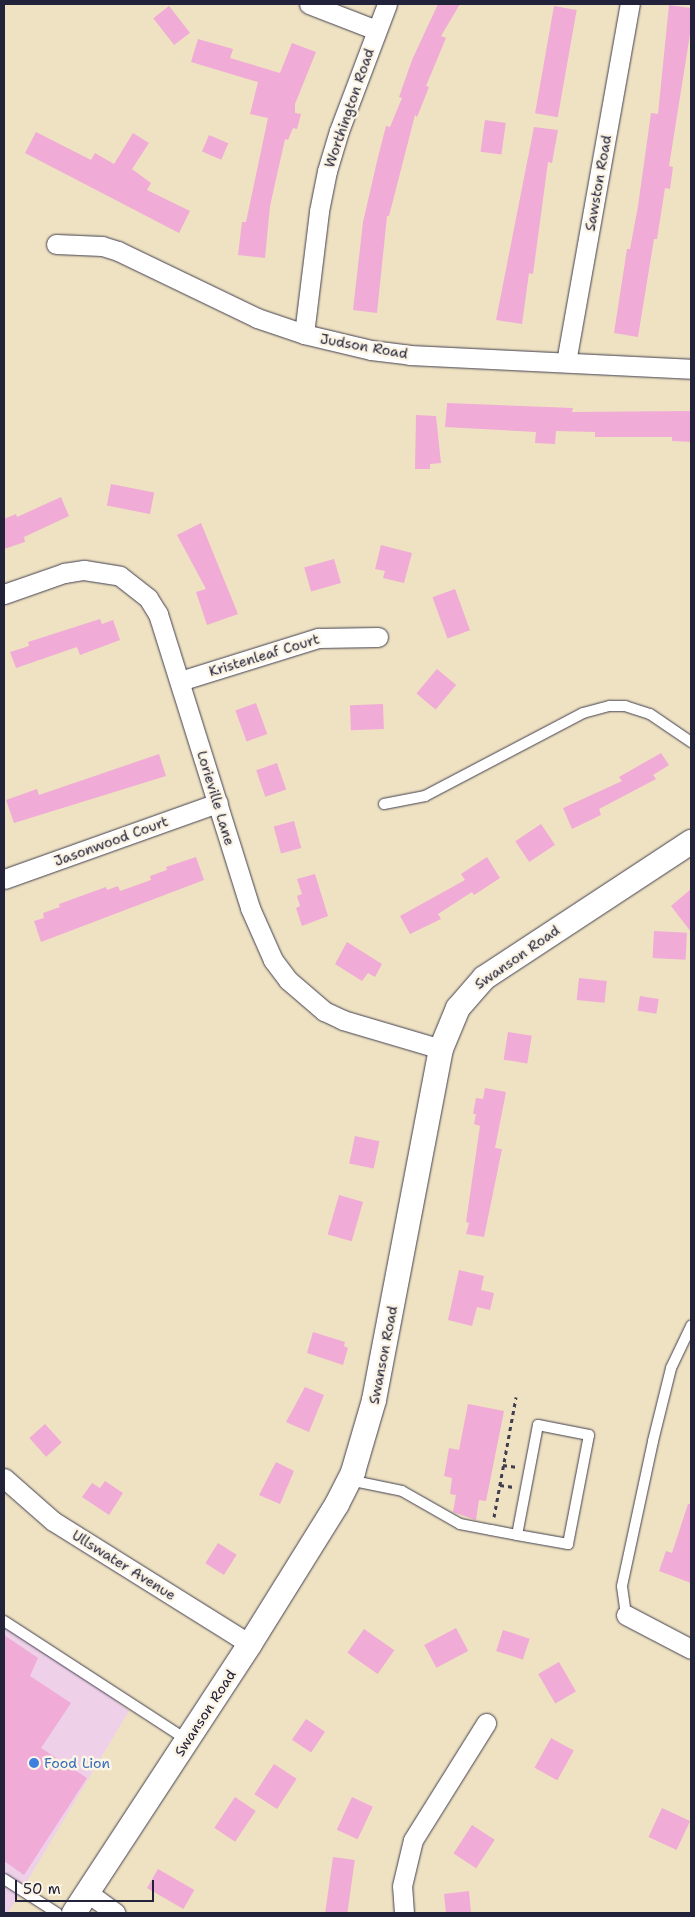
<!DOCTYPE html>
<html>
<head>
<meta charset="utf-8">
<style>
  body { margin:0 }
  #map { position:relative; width:695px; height:1917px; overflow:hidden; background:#efe2c2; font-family:"Shantell Sans",sans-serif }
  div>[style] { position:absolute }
  .built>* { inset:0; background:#eed0e8 }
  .building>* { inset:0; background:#f0abd6; transform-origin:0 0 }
  .path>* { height:3px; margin-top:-1.5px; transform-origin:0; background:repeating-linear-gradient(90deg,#413f4f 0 4px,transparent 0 8px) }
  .roads { filter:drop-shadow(0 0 1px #413f4f) drop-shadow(0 0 1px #413f4f) }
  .service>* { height:10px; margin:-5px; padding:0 5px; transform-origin:5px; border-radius:5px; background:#fff }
  .minor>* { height:19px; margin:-9.5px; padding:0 9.5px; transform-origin:9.5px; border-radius:9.5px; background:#fff }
  .tertiary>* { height:24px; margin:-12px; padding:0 12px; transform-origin:12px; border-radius:12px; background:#fff }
  .dots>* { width:14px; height:14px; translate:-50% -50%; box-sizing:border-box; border:2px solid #fcf5e5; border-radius:50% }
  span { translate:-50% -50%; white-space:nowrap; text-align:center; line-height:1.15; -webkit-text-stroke:5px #fcf5e5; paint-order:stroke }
  .street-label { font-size:14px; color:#22223b }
  .shop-label { font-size:14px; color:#366cbe }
  .left { translate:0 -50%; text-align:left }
  .frame { position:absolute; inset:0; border:5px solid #22223b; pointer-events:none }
  .scale { position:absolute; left:15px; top:1880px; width:139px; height:22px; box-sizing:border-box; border:2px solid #22223b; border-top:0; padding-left:6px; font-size:15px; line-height:18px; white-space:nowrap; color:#22223b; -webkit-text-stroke:4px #fcf5e5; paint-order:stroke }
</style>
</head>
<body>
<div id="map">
  <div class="built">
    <i style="clip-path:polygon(4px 1616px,129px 1711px,8px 1913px,4px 1913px)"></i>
  </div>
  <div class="building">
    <i style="clip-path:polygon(438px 4px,460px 4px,441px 36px,446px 38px,426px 86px,429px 87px,417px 117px,415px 115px,389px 216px,387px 216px,377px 313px,353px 310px,363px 222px,378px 157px,386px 126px,390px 127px,402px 98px,399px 97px,412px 60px)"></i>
    <i style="clip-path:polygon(669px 5px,691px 8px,691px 28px,669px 166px,673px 167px,670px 189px,665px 188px,657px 239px,654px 239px,638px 337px,614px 333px,627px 249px,630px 249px,638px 206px,651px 113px,658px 114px)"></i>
    <i style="left:169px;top:6px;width:34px;height:20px;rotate:52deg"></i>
    <i style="left:554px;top:6px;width:23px;height:109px;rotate:10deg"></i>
    <i style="clip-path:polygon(198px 39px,233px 49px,230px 58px,280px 73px,292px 43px,316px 52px,295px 104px,295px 113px,301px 114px,297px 129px,293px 128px,288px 140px,285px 139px,270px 206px,265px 258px,238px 255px,242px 222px,246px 222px,268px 118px,250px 114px,258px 82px,191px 62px)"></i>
    <i style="left:485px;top:120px;width:21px;height:32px;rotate:8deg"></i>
    <i style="clip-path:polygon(534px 127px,558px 130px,552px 163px,548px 162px,533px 274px,529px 273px,522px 324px,496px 320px)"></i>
    <i style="clip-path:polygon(36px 132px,91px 160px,95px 153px,114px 164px,133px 133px,149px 143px,132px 169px,151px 183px,147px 190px,190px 211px,179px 233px,25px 153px)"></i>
    <i style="left:209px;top:135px;width:21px;height:18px;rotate:23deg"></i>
    <i style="clip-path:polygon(447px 403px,573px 408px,572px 412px,691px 411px,691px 442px,672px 441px,672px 437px,595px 437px,595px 432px,556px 431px,555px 444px,535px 443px,536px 432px,445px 427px)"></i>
    <i style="clip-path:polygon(416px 415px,436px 416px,441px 463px,430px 464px,430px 469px,415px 469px)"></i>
    <i style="left:111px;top:484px;width:44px;height:22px;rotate:11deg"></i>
    <i style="clip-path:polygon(61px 497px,69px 516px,24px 537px,25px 542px,4px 549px,4px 519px,16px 514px,17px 517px)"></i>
    <i style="clip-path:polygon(201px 523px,238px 614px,207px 625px,196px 592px,206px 589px,177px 535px)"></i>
    <i style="clip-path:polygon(381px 545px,412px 553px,404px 583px,383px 578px,385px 571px,375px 569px)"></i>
    <i style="left:334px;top:559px;width:25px;height:31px;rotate:74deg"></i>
    <i style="left:455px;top:589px;width:44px;height:24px;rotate:70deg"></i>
    <i style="clip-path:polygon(100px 619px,102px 624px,113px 620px,120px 640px,80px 655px,77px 647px,16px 668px,10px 652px,29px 646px,28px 642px)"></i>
    <i style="left:437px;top:669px;width:25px;height:32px;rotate:40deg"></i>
    <i style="left:256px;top:703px;width:33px;height:22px;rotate:70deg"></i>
    <i style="left:383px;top:704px;width:25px;height:33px;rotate:88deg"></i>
    <i style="clip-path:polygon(661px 753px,669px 765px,653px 775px,656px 779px,599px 809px,601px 815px,572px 829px,563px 808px,622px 781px,619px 777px)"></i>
    <i style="clip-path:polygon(159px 754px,166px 776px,14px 823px,6px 800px,37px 789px,39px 795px)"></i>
    <i style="left:277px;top:763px;width:28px;height:22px;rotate:71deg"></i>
    <i style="left:294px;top:821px;width:28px;height:21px;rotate:75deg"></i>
    <i style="left:541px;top:824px;width:25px;height:31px;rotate:56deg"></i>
    <i style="clip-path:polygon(196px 857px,204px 880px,41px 942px,34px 921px,44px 918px,43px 913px,60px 907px,59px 904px,106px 887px,107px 890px,118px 886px,120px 891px,151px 880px,150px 876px,167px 870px,166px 867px)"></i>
    <i style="clip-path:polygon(487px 857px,500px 878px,474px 895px,472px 892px,438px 914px,441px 919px,410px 934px,400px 916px,465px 880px,461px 874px)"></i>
    <i style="clip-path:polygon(315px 874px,328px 916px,302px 926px,296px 908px,300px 906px,297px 896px,302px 894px,297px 879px)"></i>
    <i style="clip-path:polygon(691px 889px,691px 932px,671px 906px)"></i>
    <i style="left:654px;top:931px;width:33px;height:27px;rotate:3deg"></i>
    <i style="clip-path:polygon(347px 942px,382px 964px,375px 977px,368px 973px,362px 981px,335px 964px)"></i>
    <i style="left:579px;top:978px;width:28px;height:22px;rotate:6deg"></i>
    <i style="left:640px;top:996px;width:19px;height:15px;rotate:9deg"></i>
    <i style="left:508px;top:1032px;width:24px;height:28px;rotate:9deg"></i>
    <i style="clip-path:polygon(485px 1088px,506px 1092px,495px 1148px,502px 1149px,484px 1237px,466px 1234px,469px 1223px,466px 1222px,480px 1126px,474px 1124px,476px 1114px,473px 1114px,476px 1098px,483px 1099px)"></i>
    <i style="left:355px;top:1136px;width:25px;height:28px;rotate:12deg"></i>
    <i style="left:339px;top:1195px;width:25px;height:41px;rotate:16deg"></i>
    <i style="clip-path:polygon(459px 1270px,484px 1276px,481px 1290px,494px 1293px,490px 1310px,477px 1307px,472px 1326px,448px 1320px)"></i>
    <i style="clip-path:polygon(313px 1332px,345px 1342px,344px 1346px,348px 1348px,343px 1365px,307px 1353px)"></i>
    <i style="clip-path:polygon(305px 1387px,324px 1395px,309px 1432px,286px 1422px)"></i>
    <i style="clip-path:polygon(468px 1404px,504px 1411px,486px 1501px,479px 1500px,476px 1520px,453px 1512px,456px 1495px,450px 1494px,452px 1478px,444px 1476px,449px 1448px,459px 1450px)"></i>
    <i style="left:45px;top:1424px;width:25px;height:21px;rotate:48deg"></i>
    <i style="clip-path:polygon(276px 1462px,294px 1471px,280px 1504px,259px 1495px)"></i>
    <i style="clip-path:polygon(105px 1481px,123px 1493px,109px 1515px,82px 1497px,92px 1483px,100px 1488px)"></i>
    <i style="clip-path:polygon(688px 1504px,691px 1504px,691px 1583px,659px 1571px,666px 1551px,672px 1553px)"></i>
    <i style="left:218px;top:1543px;width:22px;height:24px;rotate:32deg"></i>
    <i style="left:456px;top:1628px;width:26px;height:36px;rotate:62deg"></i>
    <i style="left:364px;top:1629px;width:37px;height:29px;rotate:35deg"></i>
    <i style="left:503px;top:1630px;width:28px;height:22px;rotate:18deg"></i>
    <i style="clip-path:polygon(4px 1635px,38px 1658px,30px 1676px,71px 1703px,41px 1748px,87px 1778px,24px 1875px,4px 1861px)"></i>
    <i style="left:559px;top:1662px;width:34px;height:24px;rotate:60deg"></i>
    <i style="left:306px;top:1719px;width:23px;height:25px;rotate:34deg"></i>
    <i style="left:551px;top:1738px;width:26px;height:34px;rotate:29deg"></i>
    <i style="left:274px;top:1764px;width:27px;height:36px;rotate:33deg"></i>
    <i style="left:235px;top:1797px;width:25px;height:37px;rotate:34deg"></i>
    <i style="left:352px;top:1797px;width:23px;height:36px;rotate:25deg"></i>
    <i style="left:662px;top:1808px;width:31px;height:32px;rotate:25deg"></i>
    <i style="left:472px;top:1825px;width:27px;height:34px;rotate:33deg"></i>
    <i style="left:333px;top:1857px;width:22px;height:56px;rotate:8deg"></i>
    <i style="left:158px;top:1869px;width:42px;height:22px;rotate:30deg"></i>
    <i style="clip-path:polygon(469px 1891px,471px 1913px,446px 1913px,444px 1894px)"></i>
  </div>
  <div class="path">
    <i style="left:503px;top:1465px;width:15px;rotate:8deg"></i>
    <i style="left:500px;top:1485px;width:14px;rotate:8deg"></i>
    <i style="left:494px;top:1517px;width:122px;rotate:-79.6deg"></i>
  </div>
  <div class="roads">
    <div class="service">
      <i style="left:384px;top:804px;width:42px;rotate:-11deg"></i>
      <i style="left:425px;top:796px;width:178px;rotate:-27.7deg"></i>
      <i style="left:583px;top:713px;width:28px;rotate:-15deg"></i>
      <i style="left:610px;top:706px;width:15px"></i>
      <i style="left:625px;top:706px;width:26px;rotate:18deg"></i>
      <i style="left:650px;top:714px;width:50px;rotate:34.3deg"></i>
      <i style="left:349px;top:1480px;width:54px;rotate:11.7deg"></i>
      <i style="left:402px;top:1491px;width:67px;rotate:29.6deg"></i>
      <i style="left:460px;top:1524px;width:32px;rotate:11deg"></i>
      <i style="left:491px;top:1530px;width:26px;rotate:11deg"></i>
      <i style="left:517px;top:1535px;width:52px;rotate:10deg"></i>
      <i style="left:568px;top:1544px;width:111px;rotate:-79.1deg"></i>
      <i style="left:589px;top:1435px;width:52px;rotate:-168.9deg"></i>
      <i style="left:538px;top:1425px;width:112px;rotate:100.8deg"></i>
      <i style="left:626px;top:1615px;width:29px;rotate:-98deg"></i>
      <i style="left:622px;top:1586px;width:148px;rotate:-77.9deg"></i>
      <i style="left:653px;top:1441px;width:75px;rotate:-76.1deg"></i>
      <i style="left:671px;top:1368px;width:47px;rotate:-64.5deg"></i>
      <i style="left:4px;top:1621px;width:218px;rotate:33deg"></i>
      <i style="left:4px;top:1879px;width:63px;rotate:32.7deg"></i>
    </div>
    <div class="minor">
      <i style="left:309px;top:4px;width:72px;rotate:21.2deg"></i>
      <i style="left:56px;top:244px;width:46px;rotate:2.5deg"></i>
      <i style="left:102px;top:246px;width:17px;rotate:17deg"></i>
      <i style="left:118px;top:251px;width:154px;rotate:25.7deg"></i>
      <i style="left:257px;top:318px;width:50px;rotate:18.8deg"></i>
      <i style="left:304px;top:334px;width:69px;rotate:13.4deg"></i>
      <i style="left:371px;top:350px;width:38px;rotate:7deg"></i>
      <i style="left:409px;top:355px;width:282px;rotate:2.8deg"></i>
      <i style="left:304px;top:334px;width:124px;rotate:-83deg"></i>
      <i style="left:319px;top:211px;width:41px;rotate:-78.7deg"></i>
      <i style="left:327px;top:171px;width:42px;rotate:-73.3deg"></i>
      <i style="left:339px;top:131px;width:136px;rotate:-69.3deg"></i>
      <i style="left:566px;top:362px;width:364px;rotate:-79.9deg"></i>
      <i style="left:4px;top:594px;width:64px;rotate:-19.3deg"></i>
      <i style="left:64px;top:573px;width:20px;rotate:-9deg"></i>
      <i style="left:84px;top:570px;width:36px;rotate:9deg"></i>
      <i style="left:120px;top:576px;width:36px;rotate:38deg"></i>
      <i style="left:148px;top:598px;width:19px;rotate:58deg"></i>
      <i style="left:158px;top:614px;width:308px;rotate:72.6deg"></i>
      <i style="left:250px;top:908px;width:57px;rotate:66.1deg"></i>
      <i style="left:273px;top:960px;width:25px;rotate:53deg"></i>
      <i style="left:288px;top:980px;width:48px;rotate:40.7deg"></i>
      <i style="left:324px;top:1011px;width:21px;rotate:25deg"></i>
      <i style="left:343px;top:1020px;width:102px;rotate:16.5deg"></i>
      <i style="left:180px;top:681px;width:145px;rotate:-17.3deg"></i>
      <i style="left:318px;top:638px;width:60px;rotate:-1deg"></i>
      <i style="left:4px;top:879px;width:227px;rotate:-19.6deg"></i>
      <i style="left:4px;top:1478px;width:65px;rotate:41.3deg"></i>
      <i style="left:53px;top:1521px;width:232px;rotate:32deg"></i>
      <i style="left:626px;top:1615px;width:73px;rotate:27.6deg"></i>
      <i style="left:88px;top:1893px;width:34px;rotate:36deg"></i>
      <i style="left:404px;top:1913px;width:27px;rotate:-94deg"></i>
      <i style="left:402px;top:1886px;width:47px;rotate:-76.6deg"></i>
      <i style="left:413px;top:1840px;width:138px;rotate:-58deg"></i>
    </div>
    <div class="tertiary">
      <i style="left:74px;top:1913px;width:321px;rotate:-56.8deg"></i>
      <i style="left:250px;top:1644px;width:165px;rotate:-58.1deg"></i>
      <i style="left:337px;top:1504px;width:36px;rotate:-63deg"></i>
      <i style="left:353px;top:1472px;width:75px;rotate:-73.7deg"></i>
      <i style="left:374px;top:1400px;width:357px;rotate:-79.2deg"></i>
      <i style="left:441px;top:1049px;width:44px;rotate:-67.5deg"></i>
      <i style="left:458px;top:1008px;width:40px;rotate:-49deg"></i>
      <i style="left:484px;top:978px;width:248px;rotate:-33.3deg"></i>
    </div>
  </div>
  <div class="dots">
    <i style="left:34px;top:1763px;background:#3f7fe0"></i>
  </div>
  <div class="street-label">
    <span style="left:349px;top:108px;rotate:-71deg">Worthington Road</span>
    <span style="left:598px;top:183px;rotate:-80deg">Sawston Road</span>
    <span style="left:364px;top:346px;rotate:10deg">Judson Road</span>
    <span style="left:264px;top:655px;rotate:-17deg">Kristenleaf Court</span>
    <span style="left:216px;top:798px;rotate:73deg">Lorieville Lane</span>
    <span style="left:111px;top:841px;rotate:-20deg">Jasonwood Court</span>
    <span style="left:517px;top:957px;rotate:-35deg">Swanson Road</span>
    <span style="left:383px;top:1355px;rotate:-79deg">Swanson Road</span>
    <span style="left:124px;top:1565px;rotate:32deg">Ullswater Avenue</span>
    <span style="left:205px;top:1713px;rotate:-57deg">Swanson Road</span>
  </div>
  <div class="shop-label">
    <span class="left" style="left:44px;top:1763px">Food Lion</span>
  </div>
  <div class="frame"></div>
  <div class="scale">50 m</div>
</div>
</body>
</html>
